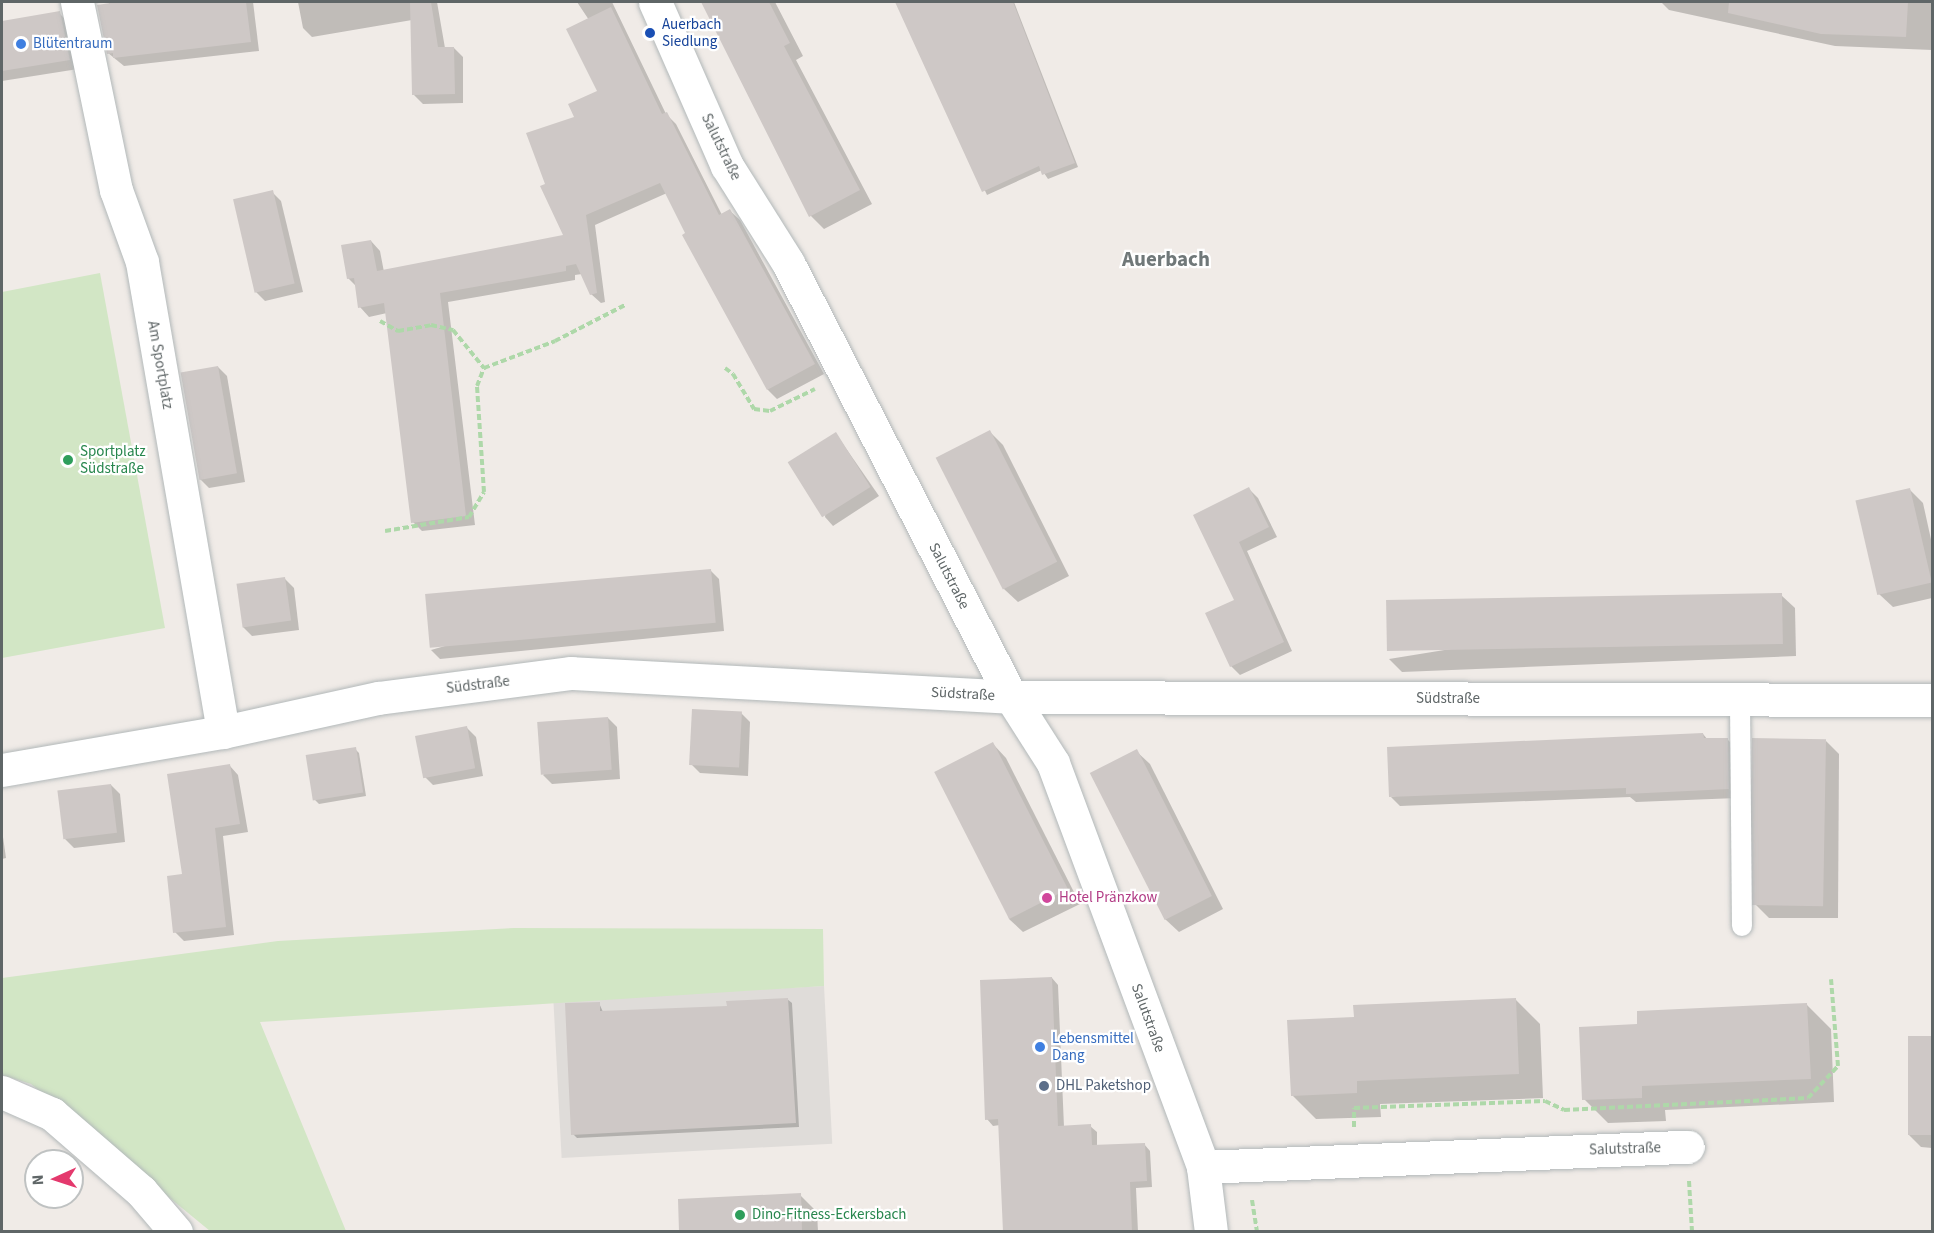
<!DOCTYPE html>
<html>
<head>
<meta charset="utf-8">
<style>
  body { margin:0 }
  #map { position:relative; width:1934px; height:1233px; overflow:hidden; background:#f0ebe7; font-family:"Source Sans 3",sans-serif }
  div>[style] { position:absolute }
  .industrial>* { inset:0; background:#dfdcd9; transform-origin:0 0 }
  .green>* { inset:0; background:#d2e6c5 }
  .shadow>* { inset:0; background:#0003 }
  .building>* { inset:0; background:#cec8c6; transform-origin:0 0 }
  .path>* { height:4px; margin-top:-2px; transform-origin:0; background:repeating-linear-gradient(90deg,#aed8a9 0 6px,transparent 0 9px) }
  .roads { filter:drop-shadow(0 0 2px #b2b8b9) drop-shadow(0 0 2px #b2b8b9) }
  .service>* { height:20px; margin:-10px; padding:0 10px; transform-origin:10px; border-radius:10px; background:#fff }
  .minor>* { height:33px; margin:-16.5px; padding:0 16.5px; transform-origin:16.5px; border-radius:16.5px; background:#fff }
  .dots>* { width:16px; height:16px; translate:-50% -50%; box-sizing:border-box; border:3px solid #fff; border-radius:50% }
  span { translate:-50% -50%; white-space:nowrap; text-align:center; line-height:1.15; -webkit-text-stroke:4.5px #fff; paint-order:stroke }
  .transit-label { font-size:15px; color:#164399 }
  .left { translate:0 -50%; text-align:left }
  .shop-label { font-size:15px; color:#366cbe }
  .street-label { font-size:15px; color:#5f6667 }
  .leisure-label { font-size:15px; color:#27864d }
  .hotel-label { font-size:15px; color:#b23c85 }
  .service-label { font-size:15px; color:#4e5e75 }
  .district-label { font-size:21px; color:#707879; font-weight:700 }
  .frame { position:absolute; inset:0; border:3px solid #5f6667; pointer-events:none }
  .north { position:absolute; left:24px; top:1149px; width:60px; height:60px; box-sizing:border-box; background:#fff; border:2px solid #bfc2c2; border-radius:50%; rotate:267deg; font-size:16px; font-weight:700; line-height:24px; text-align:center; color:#5f6667 }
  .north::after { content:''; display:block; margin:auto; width:21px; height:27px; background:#e4396d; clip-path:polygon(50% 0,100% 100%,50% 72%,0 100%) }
</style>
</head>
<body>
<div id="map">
  <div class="industrial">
    <i style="left:824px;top:986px;width:158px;height:271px;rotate:87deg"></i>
  </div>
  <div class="green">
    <i style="clip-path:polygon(100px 273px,165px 628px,2px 658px,2px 292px)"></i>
    <i style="clip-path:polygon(514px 928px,823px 929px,824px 986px,260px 1022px,346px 1231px,210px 1231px,31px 1084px,2px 1075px,2px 978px,278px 941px)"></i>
  </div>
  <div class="shadow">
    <i style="clip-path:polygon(109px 2px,253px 2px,259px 51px,124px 66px,108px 53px)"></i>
    <i style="clip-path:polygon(298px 2px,437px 2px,445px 48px,454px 48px,463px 57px,463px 103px,423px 104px,414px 95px,412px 20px,312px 37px,303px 28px)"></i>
    <i style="clip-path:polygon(577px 2px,612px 2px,666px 114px,676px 124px,722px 215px,730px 211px,740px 220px,824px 374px,777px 399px,768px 390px,667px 193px,595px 225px,605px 302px,601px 303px,591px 294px,582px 274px,575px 275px,575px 280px,448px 302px,475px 525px,422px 531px,413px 522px,387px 313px,369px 317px,360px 307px,357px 287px,348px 278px,371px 241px,380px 251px,384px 272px,565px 236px,547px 185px,576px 118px,599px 92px,589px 20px)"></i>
    <i style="clip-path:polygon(703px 2px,775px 2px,803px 56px,796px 60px,872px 204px,824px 229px,811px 216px)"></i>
    <i style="clip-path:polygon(897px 2px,1014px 2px,1078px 167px,1048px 179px,1042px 170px,987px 195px)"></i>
    <i style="clip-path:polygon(1661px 2px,1932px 2px,1932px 50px,1835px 46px,1669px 10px)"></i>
    <i style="clip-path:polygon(59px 13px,68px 22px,78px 69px,2px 81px,2px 22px)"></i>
    <i style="clip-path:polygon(272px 192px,281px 201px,303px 292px,265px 301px,256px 292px)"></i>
    <i style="clip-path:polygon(218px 367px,227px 376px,245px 482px,209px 488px,200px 479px)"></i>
    <i style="clip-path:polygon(990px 432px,1003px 445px,1069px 576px,1018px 602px,1004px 589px)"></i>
    <i style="clip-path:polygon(836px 434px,879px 496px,833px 526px,825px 517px)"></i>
    <i style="clip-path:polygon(1249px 489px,1258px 498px,1277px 537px,1247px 551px,1292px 651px,1240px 675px,1231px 666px,1236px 601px,1195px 516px)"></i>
    <i style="clip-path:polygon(1910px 490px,1923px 503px,1932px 544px,1932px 598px,1893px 607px,1879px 594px)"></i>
    <i style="clip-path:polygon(710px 570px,719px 579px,724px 631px,440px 659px,431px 650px)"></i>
    <i style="clip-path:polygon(285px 579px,294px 588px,299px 630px,252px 636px,243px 627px)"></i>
    <i style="clip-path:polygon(1781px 595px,1795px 608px,1796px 656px,1402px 672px,1389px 659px)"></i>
    <i style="clip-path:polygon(741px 713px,750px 722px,748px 776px,700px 773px,691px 764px)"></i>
    <i style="clip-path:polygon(608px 718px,617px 727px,620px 779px,552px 784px,543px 775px)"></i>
    <i style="clip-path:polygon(467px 728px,476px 737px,483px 776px,433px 785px,424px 776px)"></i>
    <i style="clip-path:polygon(1703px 734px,1708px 740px,1728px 740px,1737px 749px,1737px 798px,1636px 802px,1630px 797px,1400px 806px,1391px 797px)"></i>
    <i style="clip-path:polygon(1826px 741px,1839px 754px,1838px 918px,1769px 918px,1755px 904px)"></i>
    <i style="clip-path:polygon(993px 744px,1006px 758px,1080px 904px,1023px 932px,1009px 919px)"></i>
    <i style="clip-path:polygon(355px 749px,359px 753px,366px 796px,319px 804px,315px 800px)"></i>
    <i style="clip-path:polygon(1136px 751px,1150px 764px,1223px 909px,1179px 932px,1165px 919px,1092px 774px)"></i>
    <i style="clip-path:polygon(230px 766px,238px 775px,248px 832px,223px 836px,234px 935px,184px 941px,175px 932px,184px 875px)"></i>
    <i style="clip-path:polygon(111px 785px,120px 794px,125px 842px,74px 848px,65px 839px)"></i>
    <i style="clip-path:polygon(2px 830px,6px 858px,2px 859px)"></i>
    <i style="clip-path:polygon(1052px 978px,1058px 985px,1064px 1127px,1090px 1126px,1097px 1132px,1097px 1146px,1144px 1144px,1150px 1151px,1152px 1187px,1136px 1188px,1138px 1232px,1005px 1232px,1000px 1125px,993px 1126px,987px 1119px)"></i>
    <i style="clip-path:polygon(787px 999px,792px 1003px,799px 1127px,577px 1138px,573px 1134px,599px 1003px,603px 1012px,728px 1008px)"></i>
    <i style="clip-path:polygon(1516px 1000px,1540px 1024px,1543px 1098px,1380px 1104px,1381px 1117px,1316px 1119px,1292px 1095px,1355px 1019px)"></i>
    <i style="clip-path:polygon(1807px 1005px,1831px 1029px,1834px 1102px,1665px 1110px,1666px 1121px,1608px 1123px,1584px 1099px,1639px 1025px)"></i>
    <i style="clip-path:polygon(1909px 1044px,1932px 1045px,1932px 1148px,1921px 1147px,1908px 1134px)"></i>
    <i style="clip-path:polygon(800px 1195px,817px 1212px,818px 1232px,681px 1232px)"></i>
  </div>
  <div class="building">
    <i style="clip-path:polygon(117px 2px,246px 2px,251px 42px,113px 58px,113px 53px,107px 54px,97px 5px)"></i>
    <i style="clip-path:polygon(410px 2px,431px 2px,438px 47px,454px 47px,455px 94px,412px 95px)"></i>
    <i style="clip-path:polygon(701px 2px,769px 2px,790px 43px,784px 46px,860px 190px,809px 217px)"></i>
    <i style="clip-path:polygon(895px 2px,1013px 2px,1075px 163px,1042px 175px,1039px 166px,982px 192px)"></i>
    <i style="clip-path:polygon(1729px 2px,1908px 2px,1906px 37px,1821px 34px,1728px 13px)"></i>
    <i style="clip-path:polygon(611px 7px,662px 114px,667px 112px,719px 215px,730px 209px,815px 364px,767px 390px,682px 235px,685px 233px,660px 183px,586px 215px,597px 293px,590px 295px,576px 264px,566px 266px,566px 271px,440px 293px,466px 516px,411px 523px,384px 303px,358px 308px,354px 278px,347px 279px,341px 245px,371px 240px,377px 271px,563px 235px,540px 186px,545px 184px,526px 133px,574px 117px,568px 104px,597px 91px,566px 29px)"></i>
    <i style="clip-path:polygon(60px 11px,70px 60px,2px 71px,2px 21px)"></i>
    <i style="left:273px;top:190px;width:96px;height:41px;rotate:77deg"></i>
    <i style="left:218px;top:366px;width:109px;height:38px;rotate:80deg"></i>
    <i style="left:990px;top:430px;width:148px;height:61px;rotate:63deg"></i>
    <i style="left:836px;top:432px;width:65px;height:57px;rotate:58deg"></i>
    <i style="clip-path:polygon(1249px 487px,1269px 527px,1239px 542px,1284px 642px,1230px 667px,1205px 613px,1234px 600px,1193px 515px)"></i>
    <i style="left:1910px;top:488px;width:97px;height:56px;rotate:77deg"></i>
    <i style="left:711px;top:569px;width:54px;height:287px;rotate:85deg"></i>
    <i style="left:285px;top:577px;width:44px;height:49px;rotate:82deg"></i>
    <i style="left:1782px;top:593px;width:51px;height:396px;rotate:89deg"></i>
    <i style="left:692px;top:709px;width:50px;height:56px;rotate:3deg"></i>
    <i style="left:608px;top:717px;width:53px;height:71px;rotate:86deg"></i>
    <i style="left:467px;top:726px;width:43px;height:53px;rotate:79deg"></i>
    <i style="clip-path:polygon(1703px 733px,1704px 738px,1728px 738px,1729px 789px,1626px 794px,1626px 788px,1389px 797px,1387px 747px)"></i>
    <i style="left:1752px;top:738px;width:74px;height:167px;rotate:1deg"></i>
    <i style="left:993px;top:742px;width:165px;height:66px;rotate:63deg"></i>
    <i style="left:356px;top:747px;width:46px;height:51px;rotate:81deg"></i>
    <i style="left:1137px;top:749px;width:165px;height:53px;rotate:63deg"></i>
    <i style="clip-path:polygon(230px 764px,240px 824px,215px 828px,226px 927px,173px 933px,167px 876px,182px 874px,167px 774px)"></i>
    <i style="left:111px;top:784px;width:49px;height:54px;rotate:83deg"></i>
    <i style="clip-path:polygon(1052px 977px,1058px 1126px,1091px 1124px,1092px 1145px,1145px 1143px,1147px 1181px,1130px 1182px,1132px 1232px,1003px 1232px,998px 1119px,985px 1120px,980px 980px)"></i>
    <i style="clip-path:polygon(788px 998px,796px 1123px,571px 1135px,565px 1003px,600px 1002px,600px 1011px,727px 1006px,726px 1001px)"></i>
    <i style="clip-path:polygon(1516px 998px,1519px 1074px,1357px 1081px,1357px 1093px,1291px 1096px,1287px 1020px,1354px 1017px,1353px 1005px)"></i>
    <i style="clip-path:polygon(1807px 1003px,1811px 1079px,1642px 1086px,1642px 1098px,1582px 1100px,1579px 1027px,1637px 1024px,1637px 1011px)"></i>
    <i style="left:1908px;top:1036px;width:24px;height:99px"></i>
    <i style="clip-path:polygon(801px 1193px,802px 1232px,679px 1232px,678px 1199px)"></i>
  </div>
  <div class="path">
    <i style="left:380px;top:321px;width:21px;rotate:29deg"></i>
    <i style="left:398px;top:331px;width:34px;rotate:-10deg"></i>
    <i style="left:431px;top:325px;width:23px;rotate:13deg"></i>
    <i style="left:453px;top:330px;width:49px;rotate:50.8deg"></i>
    <i style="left:725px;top:368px;width:10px;rotate:37deg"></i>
    <i style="left:733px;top:374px;width:41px;rotate:59deg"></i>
    <i style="left:754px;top:409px;width:16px;rotate:7deg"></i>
    <i style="left:770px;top:411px;width:50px;rotate:-26.1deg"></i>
    <i style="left:385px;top:531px;width:85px;rotate:-9.5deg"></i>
    <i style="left:469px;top:517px;width:29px;rotate:-59deg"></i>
    <i style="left:484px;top:492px;width:106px;rotate:-93.8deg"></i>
    <i style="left:477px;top:386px;width:19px;rotate:-69deg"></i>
    <i style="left:484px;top:368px;width:76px;rotate:-20.8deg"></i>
    <i style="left:555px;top:341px;width:79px;rotate:-27.2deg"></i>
    <i style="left:1354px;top:1127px;width:19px;rotate:-90deg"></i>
    <i style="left:1354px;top:1108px;width:191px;rotate:-2.1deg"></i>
    <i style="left:1545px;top:1101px;width:21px;rotate:25deg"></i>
    <i style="left:1564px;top:1110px;width:244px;rotate:-2.8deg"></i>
    <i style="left:1808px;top:1098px;width:44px;rotate:-46.8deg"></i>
    <i style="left:1838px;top:1066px;width:87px;rotate:-94.6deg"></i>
    <i style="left:1689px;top:1181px;width:51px;rotate:86.6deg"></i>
    <i style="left:1252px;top:1200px;width:32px;rotate:81deg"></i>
  </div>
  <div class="roads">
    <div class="service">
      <i style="left:1740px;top:701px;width:225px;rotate:89.5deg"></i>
    </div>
    <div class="minor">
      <i style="left:77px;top:2px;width:192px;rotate:78.3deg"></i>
      <i style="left:116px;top:190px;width:77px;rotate:70.1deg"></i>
      <i style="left:142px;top:262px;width:477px;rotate:80.2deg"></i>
      <i style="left:655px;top:2px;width:179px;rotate:66.3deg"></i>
      <i style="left:727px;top:166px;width:115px;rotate:57.8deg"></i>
      <i style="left:788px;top:263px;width:488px;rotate:62.8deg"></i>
      <i style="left:1011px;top:697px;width:78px;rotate:57.5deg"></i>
      <i style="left:1053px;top:763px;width:431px;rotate:69.6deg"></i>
      <i style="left:1203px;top:1167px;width:65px;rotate:83deg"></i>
      <i style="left:2px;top:770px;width:224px;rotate:-9.8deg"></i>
      <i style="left:223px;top:732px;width:159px;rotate:-12.4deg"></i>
      <i style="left:378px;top:698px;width:195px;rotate:-7.4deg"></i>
      <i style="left:571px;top:673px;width:441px;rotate:3.1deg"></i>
      <i style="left:1011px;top:697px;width:921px;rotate:0.19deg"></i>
      <i style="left:2px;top:1092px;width:55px;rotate:23.7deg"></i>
      <i style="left:52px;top:1114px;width:118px;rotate:40.9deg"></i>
      <i style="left:141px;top:1191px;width:54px;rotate:49.5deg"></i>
      <i style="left:1203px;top:1167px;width:485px;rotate:-2.4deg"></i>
    </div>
  </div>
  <div class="dots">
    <i style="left:650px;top:33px;background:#1a4fb4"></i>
    <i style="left:21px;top:44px;background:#3f7fe0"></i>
    <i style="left:68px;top:460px;background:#2e9e5b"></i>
    <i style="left:1047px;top:898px;background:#d1479c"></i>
    <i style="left:1040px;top:1047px;background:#3f7fe0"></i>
    <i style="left:1044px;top:1086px;background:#5c6f8a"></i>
    <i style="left:740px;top:1215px;background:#2e9e5b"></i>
  </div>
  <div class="transit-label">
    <span class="left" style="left:662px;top:33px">Auerbach<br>Siedlung</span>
  </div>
  <div class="shop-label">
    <span class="left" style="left:33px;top:44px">Blütentraum</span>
    <span class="left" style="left:1052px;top:1047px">Lebensmittel<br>Dang</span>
  </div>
  <div class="street-label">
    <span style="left:721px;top:147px;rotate:64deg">Salutstraße</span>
    <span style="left:160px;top:365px;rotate:80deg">Am Sportplatz</span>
    <span style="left:949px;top:576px;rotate:63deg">Salutstraße</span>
    <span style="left:478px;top:685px;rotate:-7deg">Südstraße</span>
    <span style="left:963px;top:694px;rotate:3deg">Südstraße</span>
    <span style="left:1448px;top:699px">Südstraße</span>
    <span style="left:1148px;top:1018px;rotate:70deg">Salutstraße</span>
    <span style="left:1625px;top:1149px;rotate:-2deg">Salutstraße</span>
  </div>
  <div class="leisure-label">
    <span class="left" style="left:80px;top:460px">Sportplatz<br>Südstraße</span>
    <span class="left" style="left:752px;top:1215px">Dino-Fitness-Eckersbach</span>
  </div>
  <div class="hotel-label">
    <span class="left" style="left:1059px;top:898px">Hotel Pränzkow</span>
  </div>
  <div class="service-label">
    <span class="left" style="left:1056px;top:1086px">DHL Paketshop</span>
  </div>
  <div class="district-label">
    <span style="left:1166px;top:259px">Auerbach</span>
  </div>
  <div class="frame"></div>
  <div class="north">N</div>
</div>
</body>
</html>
